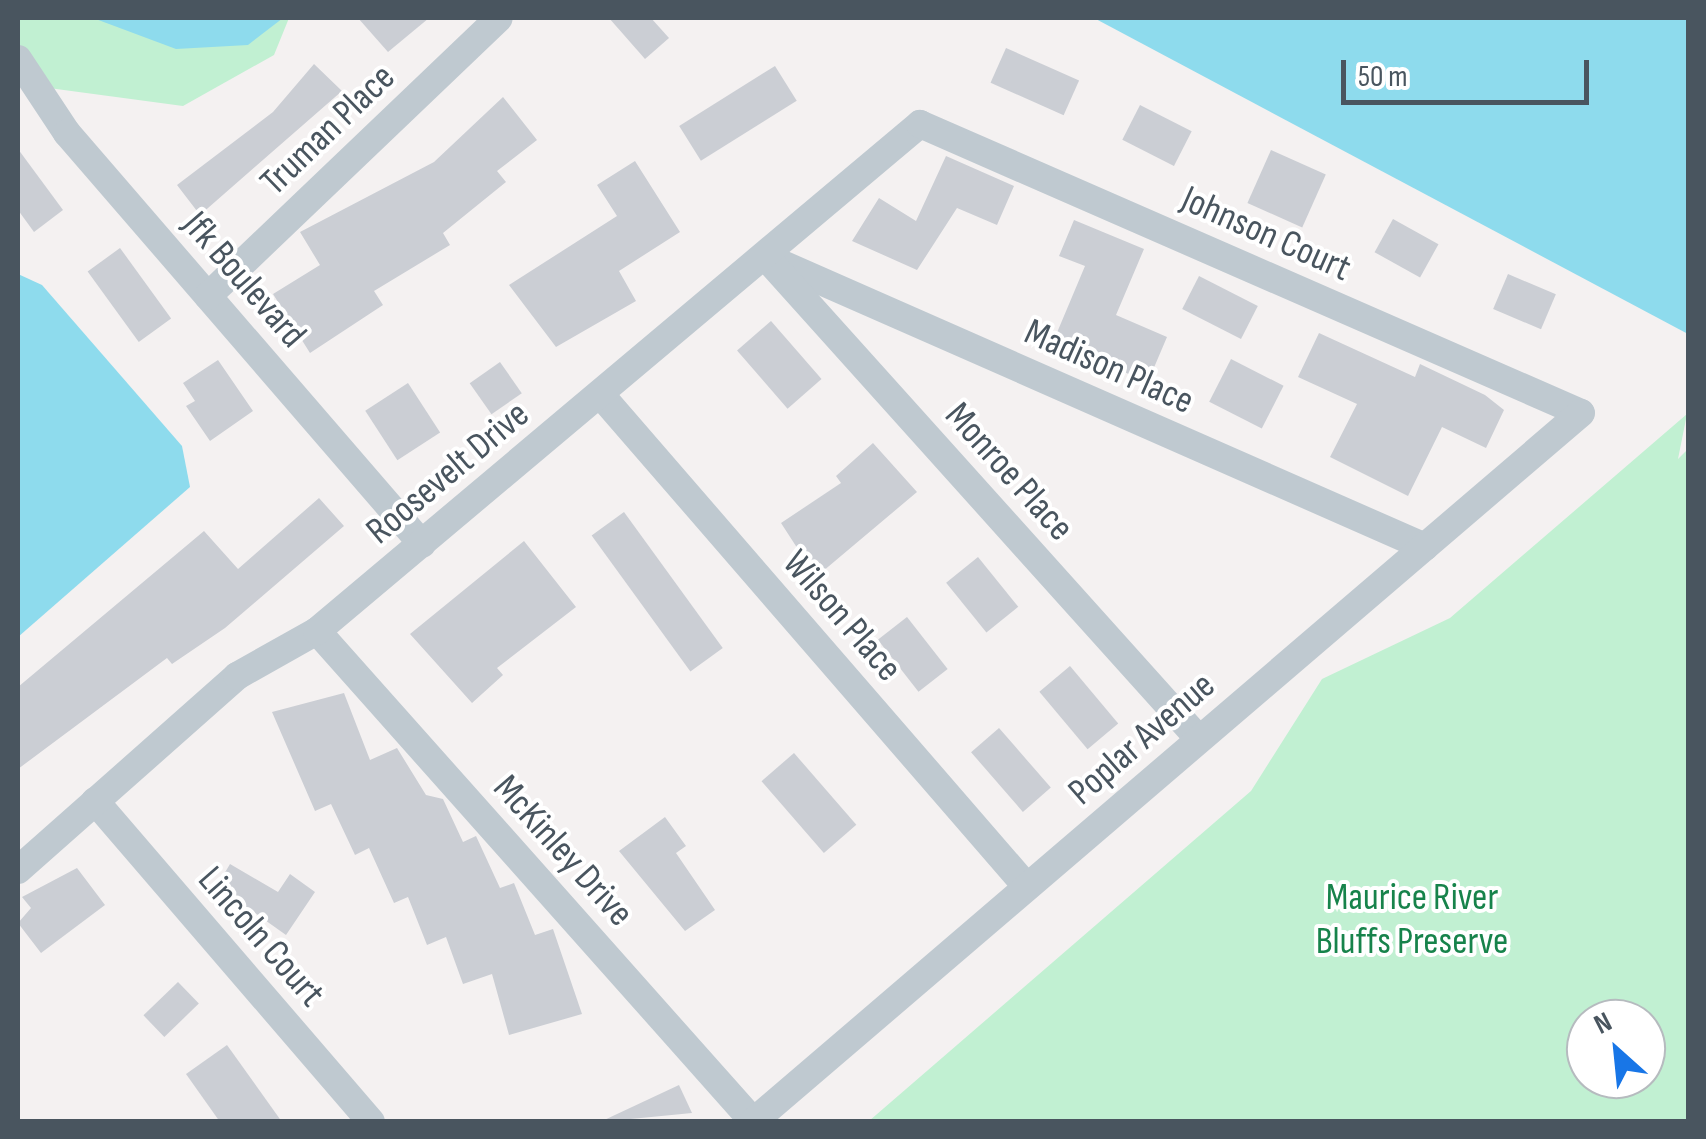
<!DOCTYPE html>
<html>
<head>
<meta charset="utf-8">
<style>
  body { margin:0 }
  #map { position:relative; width:1706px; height:1139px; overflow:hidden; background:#f4f1f1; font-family:"Sofia Sans Condensed",sans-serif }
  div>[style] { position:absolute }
  .green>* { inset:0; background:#c1f0d2 }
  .water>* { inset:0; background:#8edbed }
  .building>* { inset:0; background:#cbced4; transform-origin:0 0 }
  .minor>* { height:28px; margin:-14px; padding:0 14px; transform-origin:14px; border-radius:14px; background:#bfc9d0 }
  span { translate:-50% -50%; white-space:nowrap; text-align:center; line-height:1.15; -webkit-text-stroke:8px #fff; paint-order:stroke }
  .street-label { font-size:38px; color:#49555f }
  .park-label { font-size:38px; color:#17834b }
  .frame { position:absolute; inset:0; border:20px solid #49555f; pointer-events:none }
  .north { position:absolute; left:1566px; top:999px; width:100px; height:100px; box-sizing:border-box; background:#fff; border:2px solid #b6bbbf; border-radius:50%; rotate:333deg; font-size:28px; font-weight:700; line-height:40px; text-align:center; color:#49555f }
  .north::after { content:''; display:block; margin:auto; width:35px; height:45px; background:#1876e7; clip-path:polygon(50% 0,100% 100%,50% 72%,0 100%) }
  .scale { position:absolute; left:1341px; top:60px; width:248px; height:45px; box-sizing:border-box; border:5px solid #49555f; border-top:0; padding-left:12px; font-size:30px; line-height:35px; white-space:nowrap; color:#49555f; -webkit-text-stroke:8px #fff; paint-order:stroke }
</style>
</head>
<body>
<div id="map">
  <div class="green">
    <i style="clip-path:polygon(18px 18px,289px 18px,274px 55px,183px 106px,34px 86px,18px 64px)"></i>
    <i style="clip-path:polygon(evenodd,1687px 414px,1678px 459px,1688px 449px,1688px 1121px,869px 1121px,1251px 791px,1322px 679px,1450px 618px,1687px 414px,1586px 1019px,1646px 1019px,1646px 1079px,1586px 1079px,1586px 1019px)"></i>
  </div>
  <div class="water">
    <i style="clip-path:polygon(93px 18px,283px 18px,248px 45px,176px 49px)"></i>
    <i style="clip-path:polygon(1094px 18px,1688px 18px,1688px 334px)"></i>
    <i style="clip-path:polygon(18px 274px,42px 285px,182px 446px,190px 487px,18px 637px)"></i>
  </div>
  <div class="building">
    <i style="clip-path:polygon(358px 18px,429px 18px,388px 52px)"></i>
    <i style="clip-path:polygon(609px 18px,651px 18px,669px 38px,645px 59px)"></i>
    <i style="left:1006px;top:48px;width:80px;height:38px;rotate:24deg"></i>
    <i style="clip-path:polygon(314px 64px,342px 91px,200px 215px,177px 185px,273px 112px)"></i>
    <i style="left:775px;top:66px;width:41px;height:113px;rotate:58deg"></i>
    <i style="clip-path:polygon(503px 97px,537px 140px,497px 171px,506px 182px,443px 233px,450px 245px,374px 291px,383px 305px,310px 353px,273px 294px,320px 265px,300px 232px,434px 162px)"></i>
    <i style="left:1140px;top:105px;width:58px;height:39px;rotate:27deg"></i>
    <i style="clip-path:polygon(18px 149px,63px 210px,34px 232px,18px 210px)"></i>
    <i style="left:1271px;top:150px;width:60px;height:58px;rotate:24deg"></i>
    <i style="clip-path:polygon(946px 156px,1014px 186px,997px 225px,957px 208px,917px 270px,852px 241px,879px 198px,916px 221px)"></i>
    <i style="clip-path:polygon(635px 161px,680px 232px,619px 271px,636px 301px,556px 347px,509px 285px,617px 216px,597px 185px)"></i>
    <i style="left:1393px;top:219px;width:52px;height:38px;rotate:29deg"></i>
    <i style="clip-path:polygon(1074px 220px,1144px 249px,1116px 315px,1167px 337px,1147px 384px,1056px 335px,1085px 266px,1059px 256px)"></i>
    <i style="left:120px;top:248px;width:87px;height:40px;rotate:54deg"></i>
    <i style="left:1508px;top:274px;width:52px;height:38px;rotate:23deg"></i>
    <i style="left:1199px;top:276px;width:66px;height:37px;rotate:27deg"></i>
    <i style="left:771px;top:321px;width:77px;height:45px;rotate:49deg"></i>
    <i style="clip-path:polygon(1319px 333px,1415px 377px,1420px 364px,1485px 395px,1504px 410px,1486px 448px,1442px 427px,1408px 496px,1330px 457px,1357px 404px,1298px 377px)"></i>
    <i style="left:1231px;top:359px;width:59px;height:48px;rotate:27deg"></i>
    <i style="clip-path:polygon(218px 360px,253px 411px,210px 441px,186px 406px,195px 401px,183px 383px)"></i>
    <i style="left:500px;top:362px;width:38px;height:37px;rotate:55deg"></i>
    <i style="left:408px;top:383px;width:59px;height:51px;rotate:57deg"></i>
    <i style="clip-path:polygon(873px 443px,917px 492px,816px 577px,781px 523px,841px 483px,836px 476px)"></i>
    <i style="clip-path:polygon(319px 498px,344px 526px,225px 628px,172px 664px,167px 658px,18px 769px,18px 687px,204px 531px,238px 569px)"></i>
    <i style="left:624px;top:512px;width:168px;height:40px;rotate:54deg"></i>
    <i style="clip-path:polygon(524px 541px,576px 607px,497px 668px,503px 675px,472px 703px,410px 634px)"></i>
    <i style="left:978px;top:557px;width:64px;height:41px;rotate:51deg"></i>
    <i style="left:907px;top:617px;width:66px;height:37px;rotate:52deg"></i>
    <i style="left:1070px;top:666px;width:75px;height:40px;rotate:50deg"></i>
    <i style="clip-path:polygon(344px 693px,370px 760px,397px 748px,426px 795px,443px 799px,463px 842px,476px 836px,500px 888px,514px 883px,535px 935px,553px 929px,582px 1014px,509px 1035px,492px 974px,463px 984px,446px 937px,427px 945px,408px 897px,394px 903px,369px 848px,355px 855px,331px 804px,315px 811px,272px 712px)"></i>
    <i style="left:999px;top:728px;width:79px;height:37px;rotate:49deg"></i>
    <i style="left:794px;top:753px;width:95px;height:43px;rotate:49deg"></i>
    <i style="clip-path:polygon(665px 817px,686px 846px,676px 853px,715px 910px,685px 931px,619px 851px)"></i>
    <i style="clip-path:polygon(230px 864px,278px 892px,290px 874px,315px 892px,286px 935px,217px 886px)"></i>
    <i style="clip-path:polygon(77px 868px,105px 905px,41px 953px,18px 923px,31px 908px,22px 897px)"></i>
    <i style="left:178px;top:982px;width:30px;height:48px;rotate:46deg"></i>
    <i style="clip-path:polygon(227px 1045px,282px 1122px,220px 1122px,186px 1074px)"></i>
    <i style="clip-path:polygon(679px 1085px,692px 1113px,600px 1122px)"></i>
  </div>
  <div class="minor">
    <i style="left:18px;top:59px;width:89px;rotate:56.5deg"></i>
    <i style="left:67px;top:133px;width:543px;rotate:49.18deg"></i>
    <i style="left:764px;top:256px;width:722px;rotate:23.76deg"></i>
    <i style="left:772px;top:264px;width:639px;rotate:48.05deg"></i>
    <i style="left:208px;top:296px;width:402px;rotate:-43.7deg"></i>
    <i style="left:600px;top:394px;width:652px;rotate:49.1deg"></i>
    <i style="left:317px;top:631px;width:656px;rotate:48.34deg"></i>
    <i style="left:95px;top:801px;width:423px;rotate:49.3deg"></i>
    <i style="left:18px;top:870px;width:293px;rotate:-41.5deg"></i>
    <i style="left:237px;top:676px;width:92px;rotate:-29.4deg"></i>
    <i style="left:317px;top:631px;width:788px;rotate:-40.06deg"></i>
    <i style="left:920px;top:124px;width:721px;rotate:23.62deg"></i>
    <i style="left:1581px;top:413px;width:1090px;rotate:139.43deg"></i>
  </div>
  <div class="street-label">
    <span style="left:328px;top:130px;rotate:-44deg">Truman Place</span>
    <span style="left:1266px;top:234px;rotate:24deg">Johnson Court</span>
    <span style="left:244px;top:280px;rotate:49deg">Jfk Boulevard</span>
    <span style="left:1109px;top:367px;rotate:24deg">Madison Place</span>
    <span style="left:1009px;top:472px;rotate:48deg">Monroe Place</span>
    <span style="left:448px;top:473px;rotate:-40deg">Roosevelt Drive</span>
    <span style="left:842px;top:616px;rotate:49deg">Wilson Place</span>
    <span style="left:1142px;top:739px;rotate:-41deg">Poplar Avenue</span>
    <span style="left:563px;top:851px;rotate:48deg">McKinley Drive</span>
    <span style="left:261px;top:937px;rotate:49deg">Lincoln Court</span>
  </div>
  <div class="park-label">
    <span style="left:1412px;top:920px">Maurice River<br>Bluffs Preserve</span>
  </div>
  <div class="frame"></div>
  <div class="north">N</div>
  <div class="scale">50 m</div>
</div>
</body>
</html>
